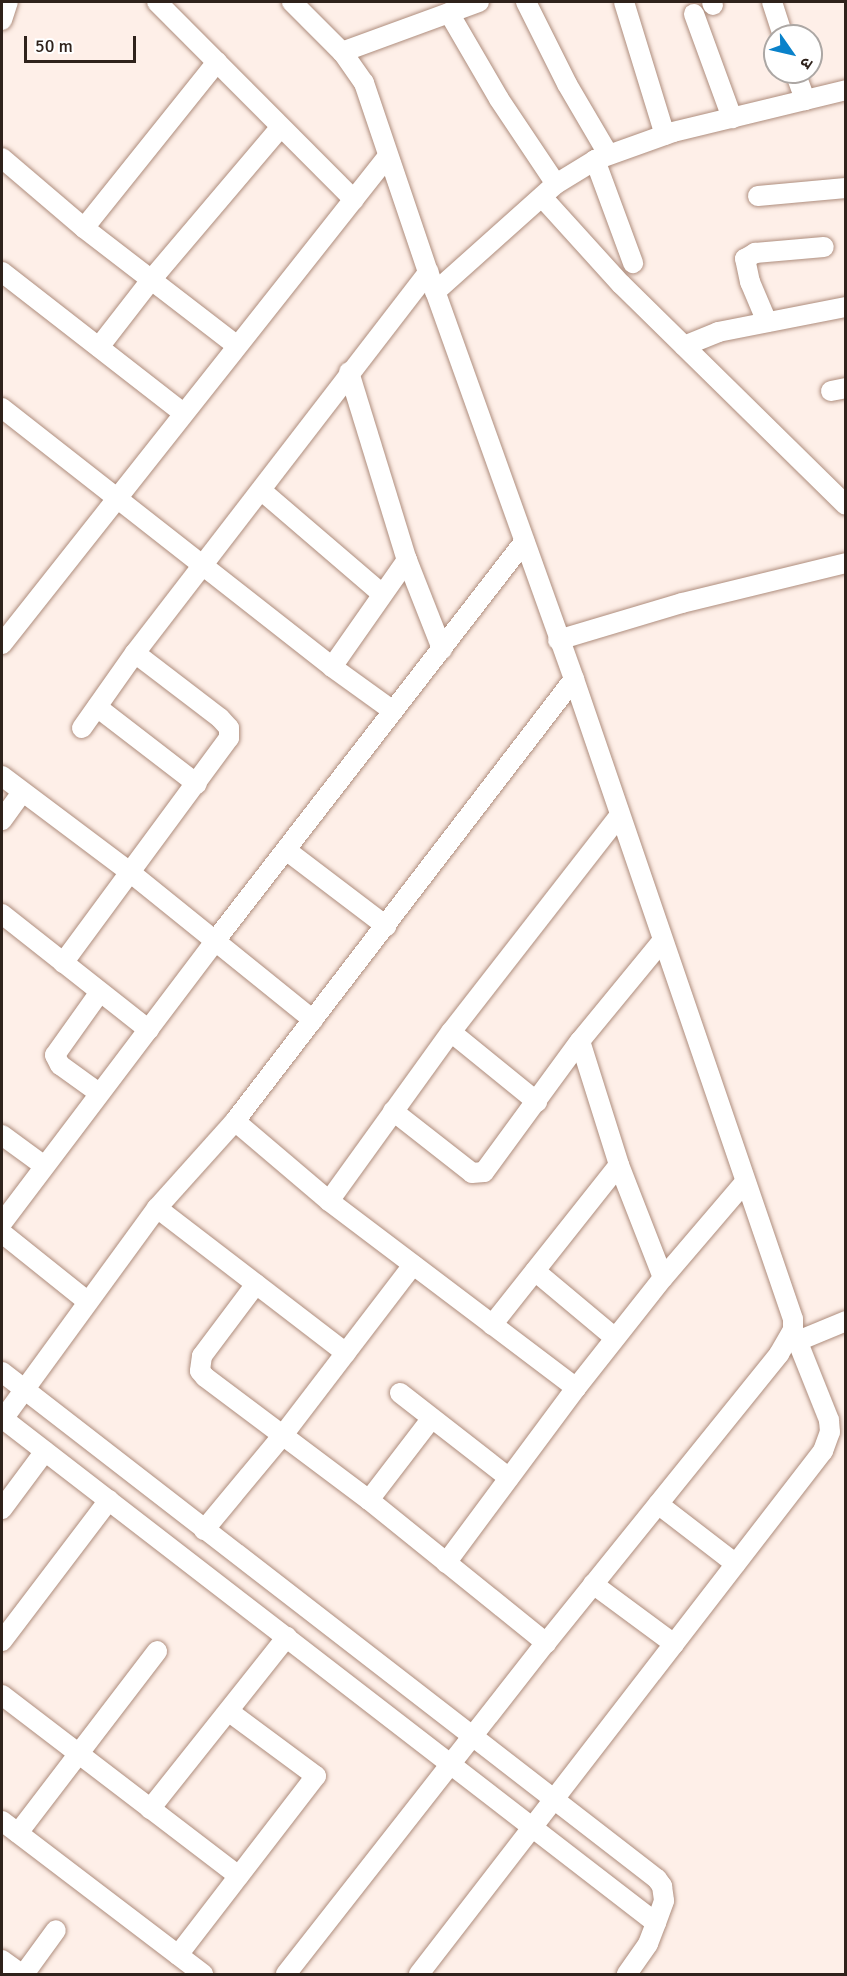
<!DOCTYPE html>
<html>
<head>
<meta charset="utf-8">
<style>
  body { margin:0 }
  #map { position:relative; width:847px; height:1976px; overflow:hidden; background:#feefe8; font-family:Signika,"Noto Sans Devanagari",sans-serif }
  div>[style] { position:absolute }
  .roads { filter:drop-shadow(0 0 2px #ae8d7d) drop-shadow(0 0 2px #ae8d7d) }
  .minor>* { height:20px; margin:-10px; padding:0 10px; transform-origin:10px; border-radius:10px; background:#fff }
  span { translate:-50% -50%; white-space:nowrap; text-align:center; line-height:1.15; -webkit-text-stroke:6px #fff; paint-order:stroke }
  .frame { position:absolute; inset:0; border:3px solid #2f221b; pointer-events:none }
  .north { position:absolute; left:763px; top:24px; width:60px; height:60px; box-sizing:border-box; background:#fff; border:2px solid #aca7a4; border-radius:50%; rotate:124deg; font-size:16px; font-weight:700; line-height:24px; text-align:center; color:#2f221b }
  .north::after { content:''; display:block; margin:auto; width:21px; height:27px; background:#0a82ca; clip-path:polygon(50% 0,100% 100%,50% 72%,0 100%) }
  .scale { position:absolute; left:24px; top:36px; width:112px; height:27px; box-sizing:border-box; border:3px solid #2f221b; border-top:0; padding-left:8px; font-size:18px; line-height:21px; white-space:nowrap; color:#2f221b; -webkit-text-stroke:4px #fff; paint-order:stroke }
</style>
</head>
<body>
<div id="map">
  <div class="roads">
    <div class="minor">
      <i style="left:157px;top:2px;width:279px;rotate:45.1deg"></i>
      <i style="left:526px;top:2px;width:92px;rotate:63.4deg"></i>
      <i style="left:567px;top:84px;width:81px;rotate:59.6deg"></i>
      <i style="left:624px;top:2px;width:139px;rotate:72.9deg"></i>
      <i style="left:712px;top:2px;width:3px;rotate:72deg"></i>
      <i style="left:772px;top:2px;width:36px;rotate:72deg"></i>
      <i style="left:449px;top:13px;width:99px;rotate:59.8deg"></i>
      <i style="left:499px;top:99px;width:102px;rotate:56.2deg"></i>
      <i style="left:694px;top:14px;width:111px;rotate:69.9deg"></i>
      <i style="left:2px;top:20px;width:19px;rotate:-72deg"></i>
      <i style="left:342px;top:52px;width:146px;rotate:-20.1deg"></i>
      <i style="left:795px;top:72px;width:30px;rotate:70deg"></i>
      <i style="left:2px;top:158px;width:108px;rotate:40.5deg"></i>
      <i style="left:84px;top:228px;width:193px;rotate:37.6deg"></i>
      <i style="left:595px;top:160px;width:110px;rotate:69.7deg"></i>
      <i style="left:758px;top:196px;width:88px;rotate:-5.2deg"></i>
      <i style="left:542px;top:197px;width:118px;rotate:47.8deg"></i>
      <i style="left:621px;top:284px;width:315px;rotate:44.5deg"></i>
      <i style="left:84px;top:228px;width:213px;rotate:-51.3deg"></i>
      <i style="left:2px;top:272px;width:229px;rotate:37.9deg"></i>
      <i style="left:435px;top:292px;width:162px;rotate:-41.8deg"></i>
      <i style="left:556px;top:184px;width:46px;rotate:-31.6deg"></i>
      <i style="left:595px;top:160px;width:83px;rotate:-19.7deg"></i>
      <i style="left:673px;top:132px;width:178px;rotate:-13.6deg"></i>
      <i style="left:767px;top:322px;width:43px;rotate:-113deg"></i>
      <i style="left:750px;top:282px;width:24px;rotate:-102deg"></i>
      <i style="left:745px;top:259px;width:12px;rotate:-31deg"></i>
      <i style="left:755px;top:253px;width:69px;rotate:-5deg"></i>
      <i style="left:684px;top:346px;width:37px;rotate:-22deg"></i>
      <i style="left:718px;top:332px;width:130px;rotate:-11.1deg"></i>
      <i style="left:99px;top:347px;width:85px;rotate:-52.2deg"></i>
      <i style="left:151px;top:280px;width:199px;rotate:-49.7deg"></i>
      <i style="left:349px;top:372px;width:197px;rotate:72.9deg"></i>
      <i style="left:407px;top:560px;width:96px;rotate:68.5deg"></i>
      <i style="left:831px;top:391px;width:15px;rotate:-11deg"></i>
      <i style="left:2px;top:408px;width:420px;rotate:38.1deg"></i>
      <i style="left:332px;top:667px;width:75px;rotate:35.8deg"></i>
      <i style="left:262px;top:491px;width:158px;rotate:40.6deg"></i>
      <i style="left:558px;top:640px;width:129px;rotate:-16.6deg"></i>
      <i style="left:682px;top:603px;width:169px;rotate:-13.7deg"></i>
      <i style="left:2px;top:644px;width:622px;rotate:-51.66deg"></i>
      <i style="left:332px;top:667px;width:131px;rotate:-55deg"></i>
      <i style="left:97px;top:707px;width:126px;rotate:37.6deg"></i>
      <i style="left:82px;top:728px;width:92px;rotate:-54.8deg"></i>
      <i style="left:135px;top:653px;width:481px;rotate:-52.4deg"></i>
      <i style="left:2px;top:776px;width:161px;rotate:36.9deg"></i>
      <i style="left:131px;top:873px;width:234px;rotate:38.9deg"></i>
      <i style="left:2px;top:820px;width:34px;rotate:-54deg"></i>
      <i style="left:286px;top:850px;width:126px;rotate:37.2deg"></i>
      <i style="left:2px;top:914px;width:187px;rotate:38.3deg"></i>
      <i style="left:63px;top:963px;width:280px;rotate:-53.6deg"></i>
      <i style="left:229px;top:738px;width:10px;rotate:-90deg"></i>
      <i style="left:229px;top:728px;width:13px;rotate:-132deg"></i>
      <i style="left:220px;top:718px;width:107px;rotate:-142.6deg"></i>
      <i style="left:451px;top:1032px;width:111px;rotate:39.1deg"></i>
      <i style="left:580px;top:1041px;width:130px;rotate:72.5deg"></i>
      <i style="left:619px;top:1165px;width:121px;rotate:68.7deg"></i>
      <i style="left:99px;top:1093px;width:48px;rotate:-144.3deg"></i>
      <i style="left:60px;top:1065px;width:11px;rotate:-117deg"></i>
      <i style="left:55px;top:1055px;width:77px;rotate:-54.5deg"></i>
      <i style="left:393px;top:1111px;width:100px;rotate:38.1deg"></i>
      <i style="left:472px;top:1173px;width:12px;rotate:-5deg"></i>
      <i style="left:484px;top:1172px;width:162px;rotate:-53.8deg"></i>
      <i style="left:580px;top:1041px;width:129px;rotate:-50.6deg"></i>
      <i style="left:235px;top:1121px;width:123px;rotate:40.4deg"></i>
      <i style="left:329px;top:1201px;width:310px;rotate:37.1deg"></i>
      <i style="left:2px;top:1135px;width:51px;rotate:36.2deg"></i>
      <i style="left:329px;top:1201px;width:208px;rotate:-54.2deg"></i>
      <i style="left:451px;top:1032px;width:274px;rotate:-52.1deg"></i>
      <i style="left:157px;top:1208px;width:238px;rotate:37.5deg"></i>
      <i style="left:2px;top:1223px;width:353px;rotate:-52.9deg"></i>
      <i style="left:215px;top:941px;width:505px;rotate:-52.24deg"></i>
      <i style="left:2px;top:1233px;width:109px;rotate:38.7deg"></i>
      <i style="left:535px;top:1271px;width:104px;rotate:39.9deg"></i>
      <i style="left:256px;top:1284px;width:90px;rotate:126.9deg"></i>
      <i style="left:202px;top:1356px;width:15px;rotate:98deg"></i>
      <i style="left:200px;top:1371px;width:8px;rotate:50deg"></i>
      <i style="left:205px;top:1377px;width:205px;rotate:36.9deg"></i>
      <i style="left:369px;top:1500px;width:228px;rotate:38.9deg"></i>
      <i style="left:492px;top:1325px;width:204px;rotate:-51.6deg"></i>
      <i style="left:798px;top:1341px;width:52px;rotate:-22.6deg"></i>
      <i style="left:2px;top:1372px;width:828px;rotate:37.74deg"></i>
      <i style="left:657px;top:1879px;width:9px;rotate:54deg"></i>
      <i style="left:662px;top:1886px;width:15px;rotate:82deg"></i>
      <i style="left:664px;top:1901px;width:23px;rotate:110deg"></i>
      <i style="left:656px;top:1923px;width:22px;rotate:111deg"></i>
      <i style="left:648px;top:1944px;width:37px;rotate:125deg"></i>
      <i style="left:400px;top:1393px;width:138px;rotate:37.9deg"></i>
      <i style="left:2px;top:1418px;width:826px;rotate:37.67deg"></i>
      <i style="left:3px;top:1419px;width:261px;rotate:-53.9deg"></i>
      <i style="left:157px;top:1208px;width:117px;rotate:-48.1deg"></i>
      <i style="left:235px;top:1121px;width:557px;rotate:-52.51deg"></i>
      <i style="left:369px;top:1500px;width:103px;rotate:-52.5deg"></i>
      <i style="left:658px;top:1504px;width:98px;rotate:37.6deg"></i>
      <i style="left:2px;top:1509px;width:72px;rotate:-53.4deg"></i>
      <i style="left:204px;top:1530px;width:124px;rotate:-50.3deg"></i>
      <i style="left:283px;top:1435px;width:214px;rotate:-52.6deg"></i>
      <i style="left:446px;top:1563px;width:218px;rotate:-53.4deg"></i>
      <i style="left:576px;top:1388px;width:140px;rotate:-51.7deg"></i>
      <i style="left:663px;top:1278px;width:126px;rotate:-49.5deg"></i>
      <i style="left:593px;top:1584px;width:101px;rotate:36.5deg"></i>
      <i style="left:2px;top:1641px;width:177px;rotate:-52.8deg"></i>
      <i style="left:2px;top:1695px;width:298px;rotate:37.4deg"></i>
      <i style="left:150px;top:1809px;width:220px;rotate:-51.5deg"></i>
      <i style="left:2px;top:1821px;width:253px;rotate:37.3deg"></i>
      <i style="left:18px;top:1833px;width:229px;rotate:-52.6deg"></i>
      <i style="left:178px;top:1955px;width:226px;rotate:-52.4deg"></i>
      <i style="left:316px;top:1776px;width:109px;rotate:-143.5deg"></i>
      <i style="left:2px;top:1960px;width:24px;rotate:36deg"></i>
      <i style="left:24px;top:1974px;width:54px;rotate:-54deg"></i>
      <i style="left:286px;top:1974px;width:421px;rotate:-51.9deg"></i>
      <i style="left:546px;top:1643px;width:371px;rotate:-51.1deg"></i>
      <i style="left:779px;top:1354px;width:28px;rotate:-60deg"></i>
      <i style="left:793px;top:1330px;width:11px;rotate:-90deg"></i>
      <i style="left:793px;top:1319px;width:676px;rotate:-108.89deg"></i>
      <i style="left:574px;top:679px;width:432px;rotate:-109.7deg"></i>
      <i style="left:428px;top:272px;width:200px;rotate:-108.7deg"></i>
      <i style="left:364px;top:83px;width:38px;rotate:-125deg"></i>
      <i style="left:342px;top:52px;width:71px;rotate:-135deg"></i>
      <i style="left:419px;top:1974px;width:661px;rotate:-52.32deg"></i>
      <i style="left:823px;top:1451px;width:20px;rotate:-70deg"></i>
      <i style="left:830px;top:1432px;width:12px;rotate:-95deg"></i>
      <i style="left:829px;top:1420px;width:97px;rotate:-111.8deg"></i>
    </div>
  </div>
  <div class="frame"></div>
  <div class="north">उ</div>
  <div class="scale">50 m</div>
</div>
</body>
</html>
